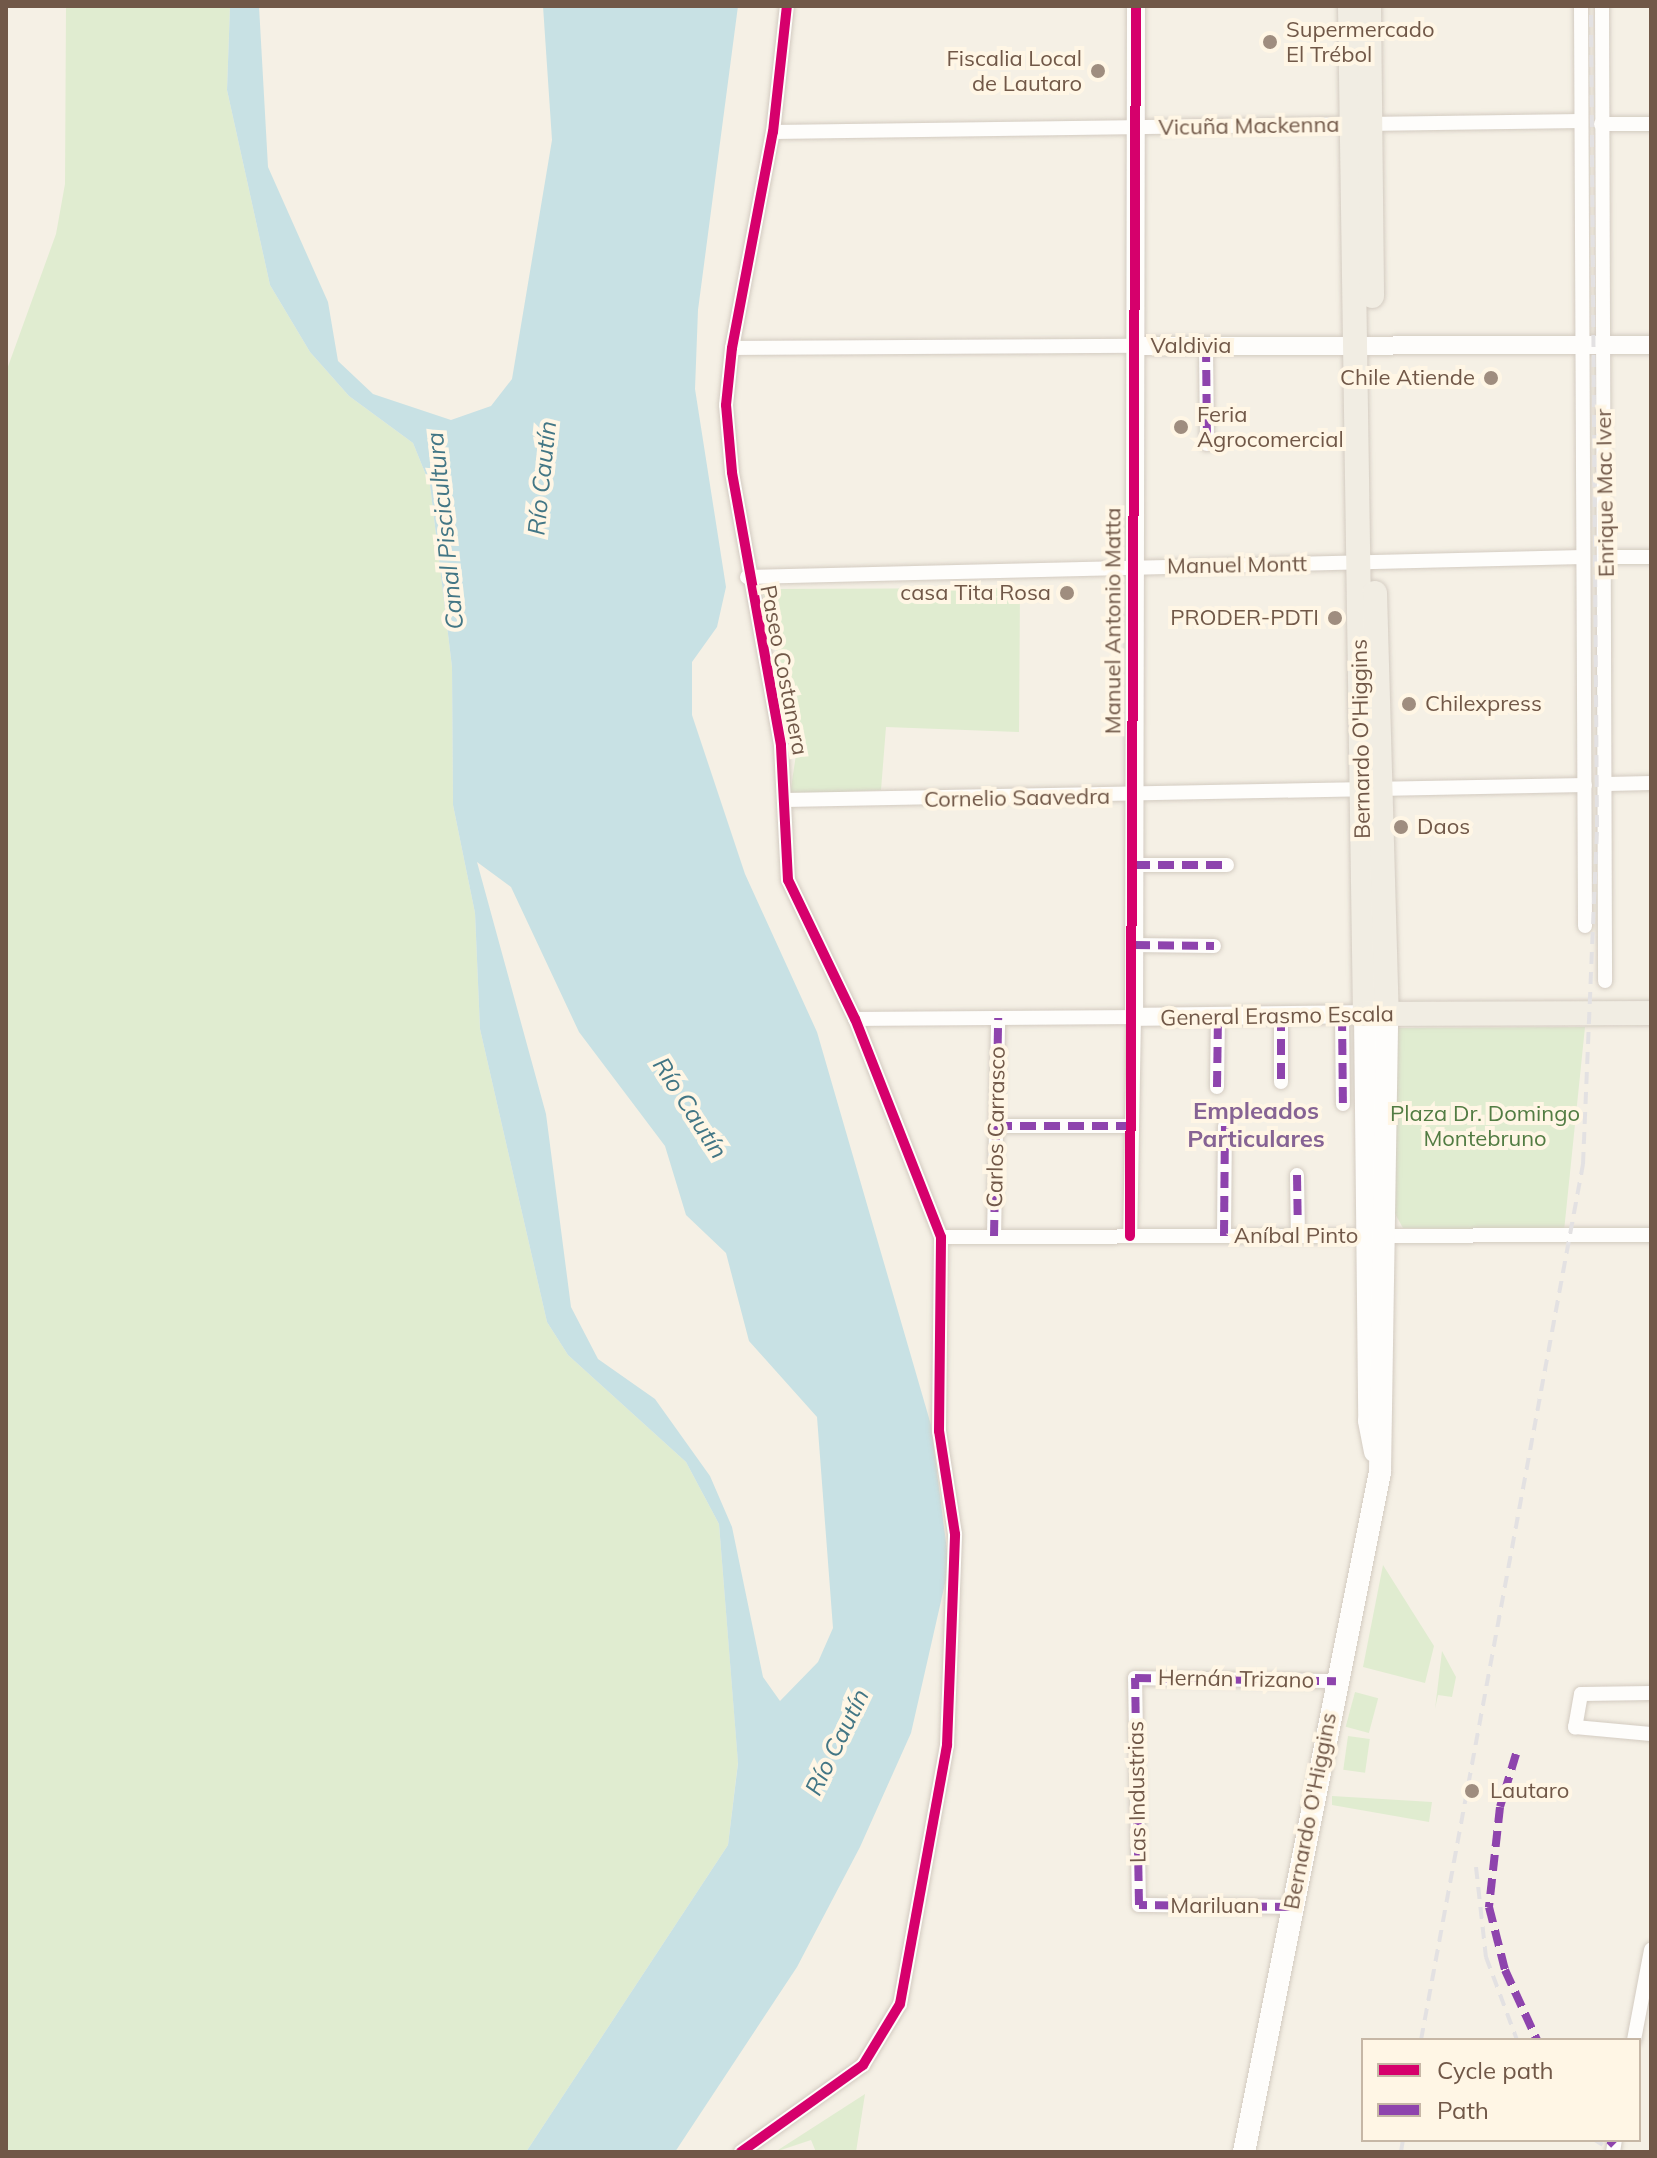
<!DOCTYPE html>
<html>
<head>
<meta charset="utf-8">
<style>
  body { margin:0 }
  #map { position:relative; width:1657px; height:2158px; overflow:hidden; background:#f5f0e5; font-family:Mulish,sans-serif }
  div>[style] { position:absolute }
  .green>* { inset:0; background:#e0ecd0; transform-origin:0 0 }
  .water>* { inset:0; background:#c8e1e4 }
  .roads { filter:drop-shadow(0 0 2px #d3cbc1) drop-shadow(0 0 2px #d3cbc1) }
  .minor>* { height:14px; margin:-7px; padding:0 7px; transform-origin:7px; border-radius:7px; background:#fefdfb }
  .tertiary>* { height:18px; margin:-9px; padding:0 9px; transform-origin:9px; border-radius:9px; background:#fefdfb }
  .secondary>* { height:22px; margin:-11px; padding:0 11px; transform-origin:11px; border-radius:11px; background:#fefdfb }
  .primary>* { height:24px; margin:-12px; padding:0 12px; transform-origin:12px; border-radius:12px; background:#f1ede3 }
  .rail>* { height:4px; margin-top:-2px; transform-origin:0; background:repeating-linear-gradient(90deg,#e3e1e2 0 12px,transparent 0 20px) }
  .quiet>* { height:8px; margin-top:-4px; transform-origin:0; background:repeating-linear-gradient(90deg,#8e44ad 0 16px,transparent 0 24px) }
  .cycleway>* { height:10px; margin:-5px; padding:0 5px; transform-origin:5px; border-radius:5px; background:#d6006c }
  .dots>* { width:22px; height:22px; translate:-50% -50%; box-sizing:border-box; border:4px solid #fff6e5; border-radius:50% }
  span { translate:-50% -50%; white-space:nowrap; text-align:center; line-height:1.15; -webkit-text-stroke:8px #fff6e5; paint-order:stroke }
  .poi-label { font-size:22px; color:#715848 }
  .left { translate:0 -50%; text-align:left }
  .right { translate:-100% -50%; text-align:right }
  .street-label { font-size:22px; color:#715848 }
  .park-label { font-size:22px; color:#527c43 }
  .water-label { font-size:24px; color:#427685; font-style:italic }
  .neighbourhood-label { font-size:24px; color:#866394; font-weight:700 }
  .frame { position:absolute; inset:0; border:8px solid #715848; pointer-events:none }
  .legend { position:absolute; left:1361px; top:2038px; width:280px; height:104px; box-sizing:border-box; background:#fff6e5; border:2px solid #c6b7a6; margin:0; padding:10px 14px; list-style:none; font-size:24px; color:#715848 }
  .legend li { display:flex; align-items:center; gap:16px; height:40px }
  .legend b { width:40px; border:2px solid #c6b7a6 }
</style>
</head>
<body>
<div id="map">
  <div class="green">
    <i style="clip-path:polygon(66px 6px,230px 6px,227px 90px,270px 285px,310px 352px,349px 396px,413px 443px,430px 485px,452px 667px,453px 805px,475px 913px,480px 1029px,547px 1322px,568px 1355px,686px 1462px,719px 1524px,738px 1762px,728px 1845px,526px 2152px,6px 2152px,6px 372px,56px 234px,65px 184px)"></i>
    <i style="clip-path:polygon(1020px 588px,1019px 732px,886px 727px,881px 790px,790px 795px,798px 741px,762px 589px)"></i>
    <i style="clip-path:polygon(1585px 1027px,1564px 1231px,1403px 1228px,1393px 1210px,1391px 1037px,1398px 1028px)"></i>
    <i style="clip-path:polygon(1383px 1565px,1434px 1646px,1425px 1683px,1363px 1667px)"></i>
    <i style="clip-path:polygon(1442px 1651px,1456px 1677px,1452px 1697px,1438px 1695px,1435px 1709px)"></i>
    <i style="left:1355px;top:1692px;width:24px;height:36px;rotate:15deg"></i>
    <i style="left:1348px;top:1736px;width:22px;height:34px;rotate:8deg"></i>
    <i style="clip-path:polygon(1332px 1796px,1432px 1802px,1429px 1822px,1332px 1805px)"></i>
    <i style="clip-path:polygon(865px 2094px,856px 2152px,816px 2152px,811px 2140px,775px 2152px)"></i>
  </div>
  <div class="water">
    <i style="clip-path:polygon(evenodd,230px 6px,259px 6px,268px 167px,328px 302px,338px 361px,373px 394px,451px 420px,491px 406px,512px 379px,552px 140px,543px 6px,738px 6px,698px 310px,695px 389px,726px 587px,717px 627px,692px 662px,692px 715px,745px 874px,817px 1032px,931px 1425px,949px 1566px,911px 1733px,860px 1847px,797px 1967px,675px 2152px,526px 2152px,728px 1845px,738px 1763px,719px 1524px,686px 1462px,568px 1355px,547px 1322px,480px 1029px,475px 913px,453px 805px,452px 667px,430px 485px,413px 443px,349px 396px,310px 352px,270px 285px,227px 90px,230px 6px,477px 862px,511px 887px,579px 1032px,665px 1146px,686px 1215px,726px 1253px,749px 1341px,817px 1417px,833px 1628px,818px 1662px,780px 1701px,763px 1677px,732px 1527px,710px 1476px,655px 1399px,598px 1359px,571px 1307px,546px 1114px,477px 862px)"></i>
  </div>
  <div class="roads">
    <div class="minor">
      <i style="left:1581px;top:6px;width:920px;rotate:89.75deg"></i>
      <i style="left:1602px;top:6px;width:975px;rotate:89.82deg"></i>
      <i style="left:1601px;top:124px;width:50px"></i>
      <i style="left:773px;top:132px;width:808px;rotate:-0.78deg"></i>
      <i style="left:1206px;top:346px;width:98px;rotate:89.4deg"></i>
      <i style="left:732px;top:348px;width:402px;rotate:-0.3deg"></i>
      <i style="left:1607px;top:557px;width:44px"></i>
      <i style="left:747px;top:577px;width:836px;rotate:-1.37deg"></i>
      <i style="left:1607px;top:784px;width:44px;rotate:-1.3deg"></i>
      <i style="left:785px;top:800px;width:800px;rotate:-1.07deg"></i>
      <i style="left:1134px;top:865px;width:93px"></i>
      <i style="left:1134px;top:945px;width:80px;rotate:0.7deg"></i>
      <i style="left:1281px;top:1015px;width:67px;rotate:90deg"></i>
      <i style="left:1342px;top:1015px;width:89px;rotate:89.4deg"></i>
      <i style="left:855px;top:1019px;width:279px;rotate:-0.4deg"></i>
      <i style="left:1134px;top:1017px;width:219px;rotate:91deg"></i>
      <i style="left:1217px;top:1087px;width:71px;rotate:-89.2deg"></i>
      <i style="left:996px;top:1126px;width:136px"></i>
      <i style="left:1297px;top:1175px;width:61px;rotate:89.1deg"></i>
      <i style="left:994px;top:1236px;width:218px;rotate:-88.9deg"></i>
      <i style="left:1224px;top:1236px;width:110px;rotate:-89.5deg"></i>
      <i style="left:941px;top:1237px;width:710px;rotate:-0.16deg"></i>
      <i style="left:1651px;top:1693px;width:70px;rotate:179.2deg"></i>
      <i style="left:1581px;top:1694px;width:34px;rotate:100deg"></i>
      <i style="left:1575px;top:1727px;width:76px;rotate:5.3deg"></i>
      <i style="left:1291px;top:1907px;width:152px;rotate:-179.2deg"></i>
      <i style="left:1139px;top:1905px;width:227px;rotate:-91deg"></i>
      <i style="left:1135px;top:1678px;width:201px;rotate:0.9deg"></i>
      <i style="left:1634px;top:2040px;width:92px;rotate:-79.3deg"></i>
      <i style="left:741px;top:2152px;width:150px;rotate:-35.5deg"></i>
      <i style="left:863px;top:2065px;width:71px;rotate:-58.8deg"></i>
      <i style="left:900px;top:2004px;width:263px;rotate:-79.7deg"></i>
      <i style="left:947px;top:1745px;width:211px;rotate:-87.8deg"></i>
      <i style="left:955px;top:1534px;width:104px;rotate:-98.8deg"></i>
      <i style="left:939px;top:1431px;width:194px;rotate:-89.4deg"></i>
      <i style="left:941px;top:1237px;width:234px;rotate:-111.5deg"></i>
      <i style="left:855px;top:1019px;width:154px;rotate:-115.7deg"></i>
      <i style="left:788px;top:880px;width:135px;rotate:-93deg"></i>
      <i style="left:781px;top:745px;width:277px;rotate:-100.2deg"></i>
      <i style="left:732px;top:472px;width:67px;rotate:-95.1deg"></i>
      <i style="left:726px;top:405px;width:57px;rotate:-84deg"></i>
      <i style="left:732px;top:348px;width:220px;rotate:-79.3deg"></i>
      <i style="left:773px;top:132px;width:127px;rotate:-83.7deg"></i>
      <i style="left:1613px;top:2152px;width:12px;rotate:-81deg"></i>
    </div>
    <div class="tertiary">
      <i style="left:1136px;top:6px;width:1011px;rotate:90.11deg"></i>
      <i style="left:1134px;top:1017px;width:231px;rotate:-0.7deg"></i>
      <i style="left:1134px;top:346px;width:517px;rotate:-0.11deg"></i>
    </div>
    <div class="secondary">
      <i style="left:1365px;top:1014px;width:407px;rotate:89.4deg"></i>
      <i style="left:1369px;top:1421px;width:31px;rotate:79deg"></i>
      <i style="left:1244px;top:2152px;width:693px;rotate:-78.69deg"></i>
      <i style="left:1380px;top:1472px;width:458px;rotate:-89.1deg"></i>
    </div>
    <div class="primary">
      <i style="left:1350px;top:6px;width:1008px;rotate:89.15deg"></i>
      <i style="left:1365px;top:1014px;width:286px;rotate:-0.2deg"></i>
      <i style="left:1369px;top:6px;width:290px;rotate:89.4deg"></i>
      <i style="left:1375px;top:593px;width:421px;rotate:88.4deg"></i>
    </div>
  </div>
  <div class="rail">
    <i style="left:1476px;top:1867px;width:91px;rotate:83.7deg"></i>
    <i style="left:1486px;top:1957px;width:89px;rotate:69.5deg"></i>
    <i style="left:1421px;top:2040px;width:891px;rotate:-79.52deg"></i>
    <i style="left:1583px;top:1164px;width:337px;rotate:-87.6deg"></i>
    <i style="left:1597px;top:827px;width:821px;rotate:-90.42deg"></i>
    <i style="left:1595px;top:2140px;width:9px;rotate:32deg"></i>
    <i style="left:1401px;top:2152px;width:12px;rotate:-81deg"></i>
  </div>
  <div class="quiet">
    <i style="left:1206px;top:346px;width:98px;rotate:89.4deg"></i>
    <i style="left:1134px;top:865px;width:93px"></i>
    <i style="left:1134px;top:945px;width:80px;rotate:0.7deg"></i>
    <i style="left:1281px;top:1015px;width:67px;rotate:90deg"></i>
    <i style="left:1342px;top:1015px;width:89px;rotate:89.4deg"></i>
    <i style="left:1217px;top:1087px;width:71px;rotate:-89.2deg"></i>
    <i style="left:996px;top:1126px;width:136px"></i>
    <i style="left:1297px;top:1175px;width:61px;rotate:89.1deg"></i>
    <i style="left:994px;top:1236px;width:218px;rotate:-88.9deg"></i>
    <i style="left:1224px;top:1236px;width:110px;rotate:-89.5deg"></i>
    <i style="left:1516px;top:1754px;width:55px;rotate:106.8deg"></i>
    <i style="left:1500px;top:1807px;width:101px;rotate:96.3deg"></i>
    <i style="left:1489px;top:1907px;width:65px;rotate:75.7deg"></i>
    <i style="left:1505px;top:1970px;width:77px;rotate:65.4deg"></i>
    <i style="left:1291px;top:1907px;width:152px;rotate:-179.2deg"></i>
    <i style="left:1139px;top:1905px;width:227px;rotate:-91deg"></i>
    <i style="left:1135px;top:1678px;width:201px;rotate:0.9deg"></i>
    <i style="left:1609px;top:2140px;width:7px;rotate:45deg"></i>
  </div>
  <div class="cycleway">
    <i style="left:1130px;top:1236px;width:1230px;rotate:-89.72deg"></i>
    <i style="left:741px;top:2152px;width:150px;rotate:-35.5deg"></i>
    <i style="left:863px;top:2065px;width:71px;rotate:-58.8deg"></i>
    <i style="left:900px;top:2004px;width:263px;rotate:-79.7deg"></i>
    <i style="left:947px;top:1745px;width:211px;rotate:-87.8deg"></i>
    <i style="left:955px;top:1534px;width:104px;rotate:-98.8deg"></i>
    <i style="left:939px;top:1431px;width:194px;rotate:-89.4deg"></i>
    <i style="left:941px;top:1237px;width:234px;rotate:-111.5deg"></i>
    <i style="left:855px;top:1019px;width:154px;rotate:-115.7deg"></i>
    <i style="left:788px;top:880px;width:135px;rotate:-93deg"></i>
    <i style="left:781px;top:745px;width:277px;rotate:-100.2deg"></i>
    <i style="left:732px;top:472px;width:67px;rotate:-95.1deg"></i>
    <i style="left:726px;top:405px;width:57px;rotate:-84deg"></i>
    <i style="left:732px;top:348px;width:220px;rotate:-79.3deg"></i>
    <i style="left:773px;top:132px;width:127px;rotate:-83.7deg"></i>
  </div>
  <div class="dots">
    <i style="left:1270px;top:42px;background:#9f8d7f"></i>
    <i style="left:1098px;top:71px;background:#9f8d7f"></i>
    <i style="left:1491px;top:378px;background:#9f8d7f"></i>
    <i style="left:1181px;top:427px;background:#9f8d7f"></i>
    <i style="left:1067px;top:593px;background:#9f8d7f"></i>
    <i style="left:1335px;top:618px;background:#9f8d7f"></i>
    <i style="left:1409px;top:704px;background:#9f8d7f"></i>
    <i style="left:1401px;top:827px;background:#9f8d7f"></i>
    <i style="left:1472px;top:1791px;background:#9f8d7f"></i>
  </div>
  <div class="poi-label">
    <span class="left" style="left:1286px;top:42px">Supermercado<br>El Trébol</span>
    <span class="right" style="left:1082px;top:71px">Fiscalia Local<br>de Lautaro</span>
    <span class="right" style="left:1475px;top:378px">Chile Atiende</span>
    <span class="left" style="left:1197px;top:427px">Feria<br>Agrocomercial</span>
    <span class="right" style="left:1051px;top:593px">casa Tita Rosa</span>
    <span class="right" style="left:1319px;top:618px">PRODER-PDTI</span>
    <span class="left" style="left:1425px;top:704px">Chilexpress</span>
    <span class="left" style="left:1417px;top:827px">Daos</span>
    <span class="left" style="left:1490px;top:1791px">Lautaro</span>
  </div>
  <div class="street-label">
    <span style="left:1249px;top:126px;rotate:-1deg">Vicuña Mackenna</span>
    <span style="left:1191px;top:346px">Valdivia</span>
    <span style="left:1605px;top:493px;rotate:-91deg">Enrique Mac Iver</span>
    <span style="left:1237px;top:565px;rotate:-1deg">Manuel Montt</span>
    <span style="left:1113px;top:621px;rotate:-90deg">Manuel Antonio Matta</span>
    <span style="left:784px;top:670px;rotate:79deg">Paseo Costanera</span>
    <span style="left:1361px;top:739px;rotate:-91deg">Bernardo O'Higgins</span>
    <span style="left:1017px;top:798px;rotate:-1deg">Cornelio Saavedra</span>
    <span style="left:1277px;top:1016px;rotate:-1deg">General Erasmo Escala</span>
    <span style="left:996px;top:1127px;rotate:-89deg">Carlos Carrasco</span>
    <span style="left:1296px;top:1236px">Aníbal Pinto</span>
    <span style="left:1236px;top:1679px;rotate:1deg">Hernán Trizano</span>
    <span style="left:1137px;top:1792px;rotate:-91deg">Las Industrias</span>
    <span style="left:1310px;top:1811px;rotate:-79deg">Bernardo O'Higgins</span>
    <span style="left:1215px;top:1906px">Mariluan</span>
  </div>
  <div class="park-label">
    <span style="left:1485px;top:1126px">Plaza Dr. Domingo<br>Montebruno</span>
  </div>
  <div class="water-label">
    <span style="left:542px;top:478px;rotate:-84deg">Río Cautín</span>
    <span style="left:445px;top:531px;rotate:-96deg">Canal Piscicultura</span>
    <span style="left:690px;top:1108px;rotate:57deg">Río Cautín</span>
    <span style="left:837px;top:1742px;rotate:-64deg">Río Cautín</span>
  </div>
  <div class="neighbourhood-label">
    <span style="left:1256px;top:1125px">Empleados<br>Particulares</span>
  </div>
  <div class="frame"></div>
  <ul class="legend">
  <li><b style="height:10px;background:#d6006c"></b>Cycle path</li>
  <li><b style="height:10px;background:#8e44ad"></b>Path</li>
  </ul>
</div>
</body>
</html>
